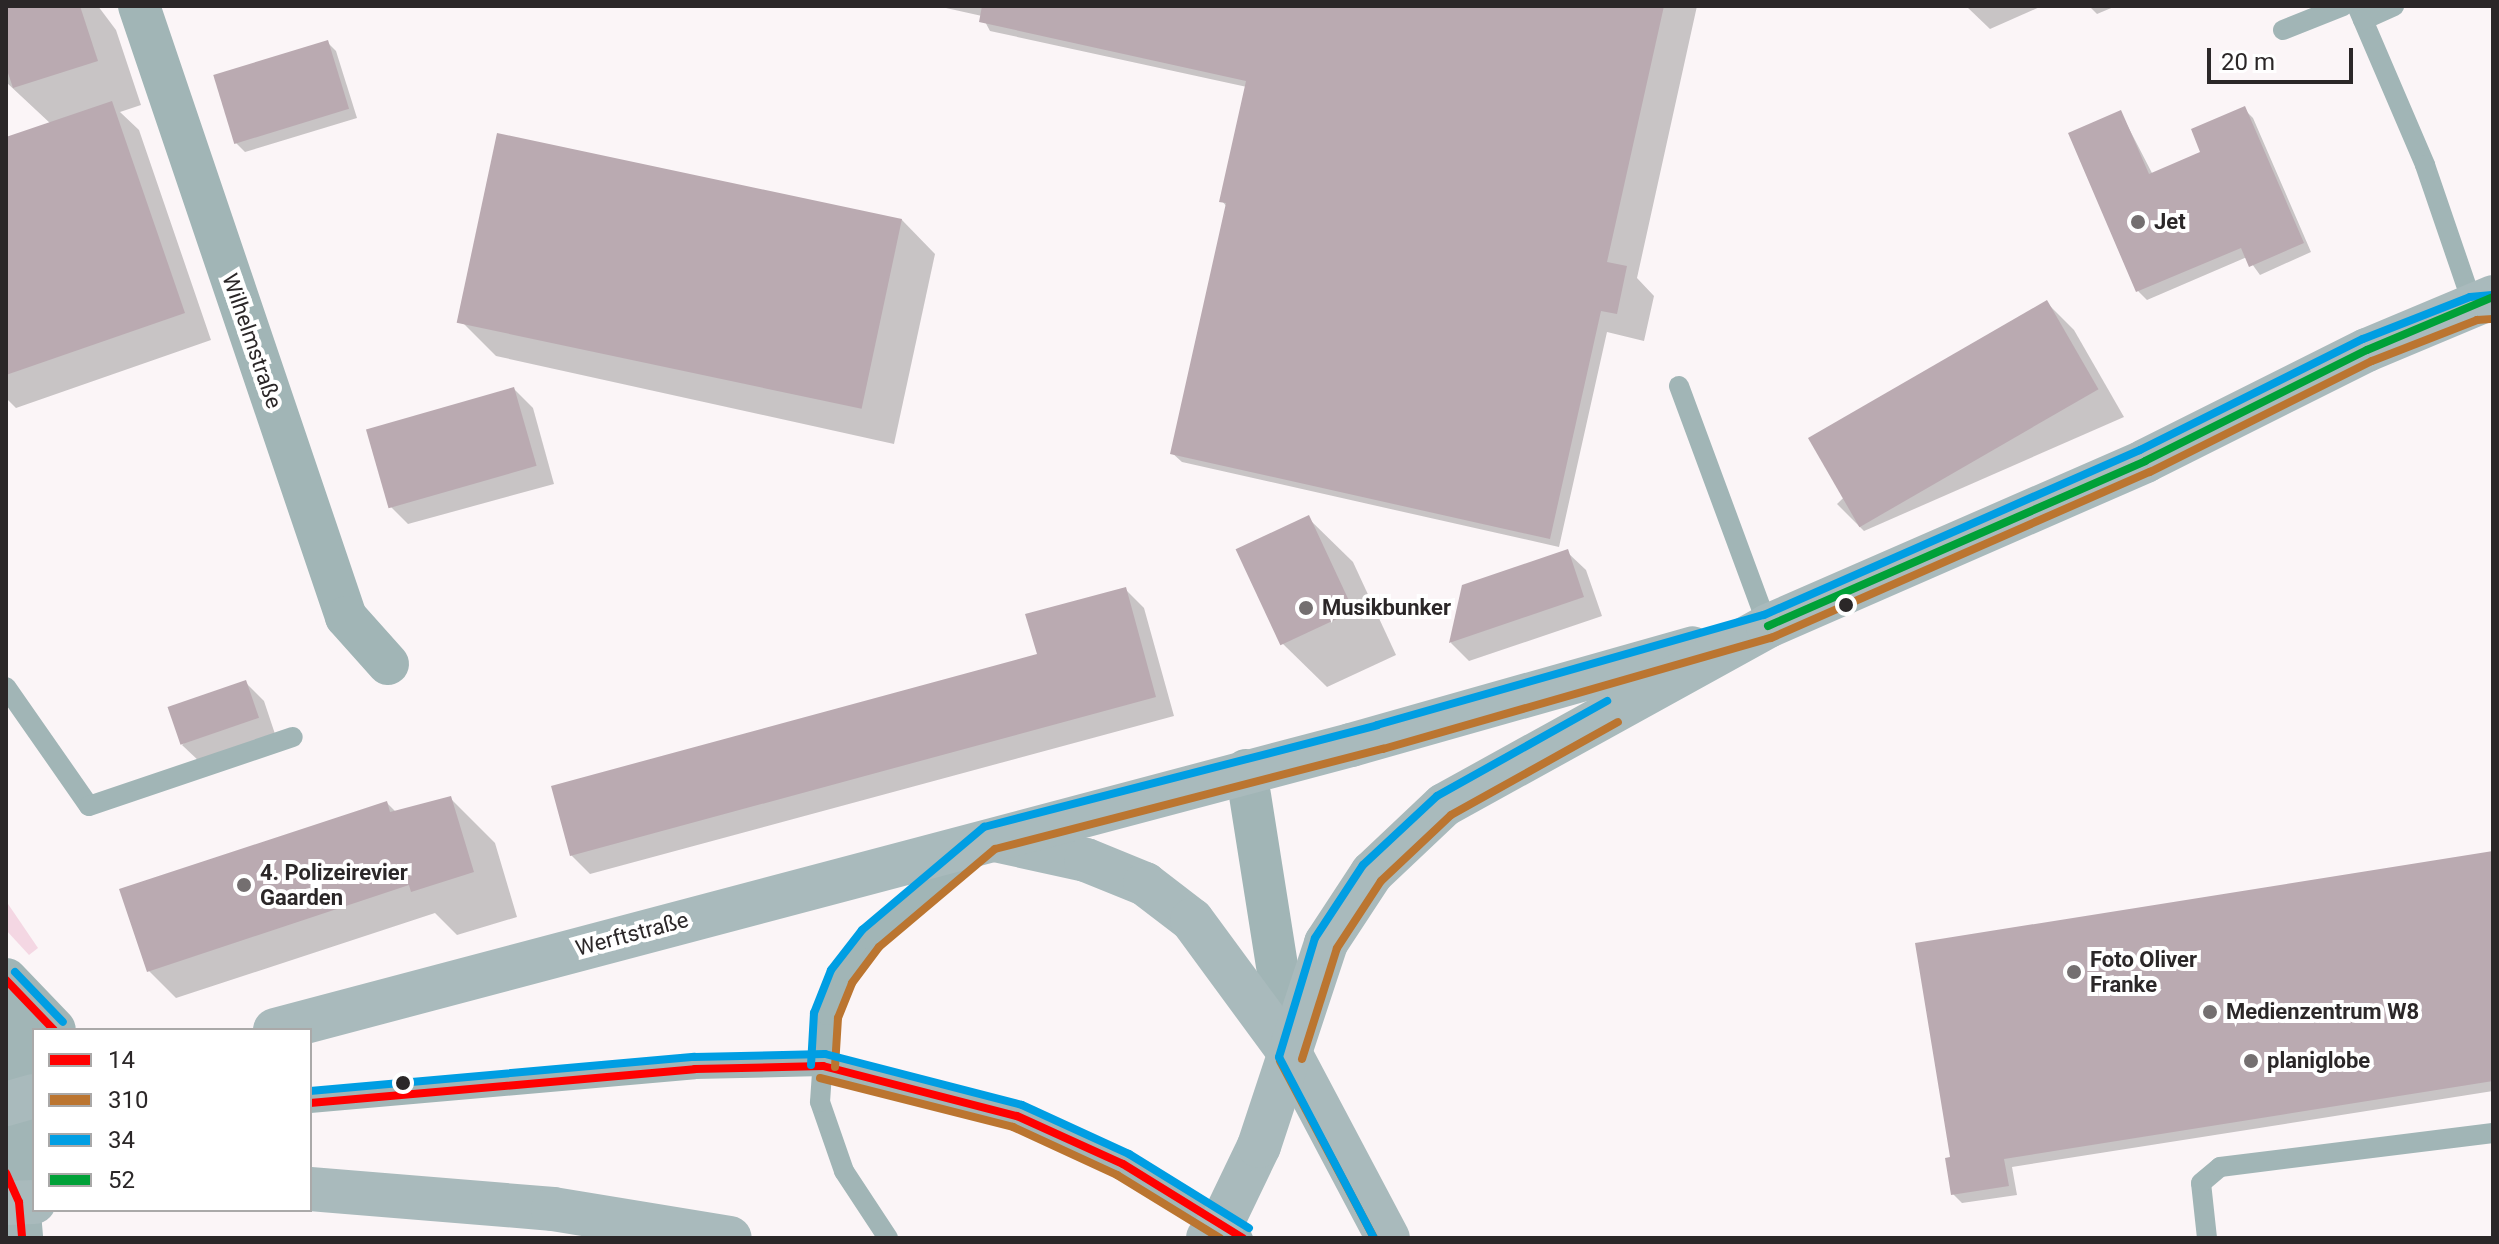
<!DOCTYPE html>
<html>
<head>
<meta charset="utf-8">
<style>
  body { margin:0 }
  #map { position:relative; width:2499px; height:1244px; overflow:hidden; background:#fbf5f7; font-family:Roboto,sans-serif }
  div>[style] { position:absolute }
  .green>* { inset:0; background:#f4d7e3 }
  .shadow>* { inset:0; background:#0003 }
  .building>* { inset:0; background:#baaab1; transform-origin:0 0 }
  .service>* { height:20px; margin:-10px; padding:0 10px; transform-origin:10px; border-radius:10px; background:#a1b5b6 }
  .minor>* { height:42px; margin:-21px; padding:0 21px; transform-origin:21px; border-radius:21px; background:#a1b5b6 }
  .tertiary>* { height:44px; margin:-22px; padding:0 22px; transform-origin:22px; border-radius:22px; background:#a1b5b6 }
  .secondary>* { height:44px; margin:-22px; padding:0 22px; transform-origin:22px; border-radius:22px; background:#a9babc }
  .bus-1>* { height:8px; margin:-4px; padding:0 4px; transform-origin:4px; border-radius:4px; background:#f00 }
  .bus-2>* { height:8px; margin:-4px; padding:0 4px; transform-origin:4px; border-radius:4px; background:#bb7530 }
  .bus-3>* { height:8px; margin:-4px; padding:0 4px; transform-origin:4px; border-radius:4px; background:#009ee3 }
  .bus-4>* { height:8px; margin:-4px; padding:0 4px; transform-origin:4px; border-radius:4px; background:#00a138 }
  .dots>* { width:22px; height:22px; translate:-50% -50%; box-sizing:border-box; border:4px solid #fff; border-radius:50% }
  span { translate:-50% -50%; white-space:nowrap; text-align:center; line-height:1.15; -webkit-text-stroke:8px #fff; paint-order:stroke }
  .poi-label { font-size:22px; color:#2b2728; font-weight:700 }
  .left { translate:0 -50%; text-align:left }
  .street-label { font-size:22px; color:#2b2728 }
  .frame { position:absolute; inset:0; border:8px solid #2b2728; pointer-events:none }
  .legend { position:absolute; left:32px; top:1028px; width:280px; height:184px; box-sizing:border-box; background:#fff; border:2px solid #aaa9a9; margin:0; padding:10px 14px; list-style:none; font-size:24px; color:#2b2728 }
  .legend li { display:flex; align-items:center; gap:16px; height:40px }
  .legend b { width:40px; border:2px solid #aaa9a9 }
  .scale { position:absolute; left:2207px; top:48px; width:146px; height:36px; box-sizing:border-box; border:4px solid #2b2728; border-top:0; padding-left:10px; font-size:24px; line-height:28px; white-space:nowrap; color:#2b2728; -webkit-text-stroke:6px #fff; paint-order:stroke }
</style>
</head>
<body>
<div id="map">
  <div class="green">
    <i style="clip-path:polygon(6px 901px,38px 948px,29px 955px,6px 930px)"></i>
  </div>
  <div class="shadow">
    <i style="clip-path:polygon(6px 6px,98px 6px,116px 30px,141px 105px,120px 112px,139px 130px,211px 340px,16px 408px,6px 398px,6px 139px,51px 124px,6px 82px)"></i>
    <i style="clip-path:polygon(937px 6px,1697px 6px,1637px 278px,1654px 296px,1644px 341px,1607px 332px,1559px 547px,1182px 462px,1172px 453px,1227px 207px,1222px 201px,1247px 87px,990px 31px,982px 16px)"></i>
    <i style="clip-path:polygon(1966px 6px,2042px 6px,1990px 29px)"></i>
    <i style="clip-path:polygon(2089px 6px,2116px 6px,2097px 14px)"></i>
    <i style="clip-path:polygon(327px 42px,336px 51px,357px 118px,245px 152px,236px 143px)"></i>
    <i style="clip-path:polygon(2244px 109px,2253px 118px,2311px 252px,2260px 275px,2247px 257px,2147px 300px,2138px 291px,2121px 113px,2153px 175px,2203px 153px)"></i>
    <i style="clip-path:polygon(901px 219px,935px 254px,894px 444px,496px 356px,462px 322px)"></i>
    <i style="clip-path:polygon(2046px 302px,2074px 330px,2124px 417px,1864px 531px,1837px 504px)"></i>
    <i style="clip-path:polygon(514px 389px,533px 408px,554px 484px,408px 524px,389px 505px)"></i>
    <i style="clip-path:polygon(1308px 518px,1353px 562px,1396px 655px,1327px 687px,1282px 643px)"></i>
    <i style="clip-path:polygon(1567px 552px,1586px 570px,1602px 616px,1469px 661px,1451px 643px,1464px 587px)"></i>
    <i style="clip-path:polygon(1125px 589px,1144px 608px,1174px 716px,590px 874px,571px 855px,1039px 656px)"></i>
    <i style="clip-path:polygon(245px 682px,264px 701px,276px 737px,201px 763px,182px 745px)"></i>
    <i style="clip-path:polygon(451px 799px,495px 843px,517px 917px,457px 935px,435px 913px,176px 998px,149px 971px,387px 803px,396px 812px)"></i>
    <i style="clip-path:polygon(2493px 853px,2493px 1091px,2012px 1167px,2017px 1195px,1962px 1203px,1953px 1194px,1947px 1160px)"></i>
  </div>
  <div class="building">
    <i style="clip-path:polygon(6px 6px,80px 6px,98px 61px,13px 88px,6px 67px)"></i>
    <i style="clip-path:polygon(982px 6px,1664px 6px,1607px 262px,1627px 266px,1617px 314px,1601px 311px,1550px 539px,1170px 454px,1226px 203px,1219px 202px,1246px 81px,979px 22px)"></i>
    <i style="left:328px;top:40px;width:72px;height:120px;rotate:73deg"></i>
    <i style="clip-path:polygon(112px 101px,185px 313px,6px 375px,6px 137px)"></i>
    <i style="clip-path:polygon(2245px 106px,2304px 243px,2249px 267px,2241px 248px,2136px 292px,2068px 133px,2121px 110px,2149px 174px,2200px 152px,2191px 129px)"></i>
    <i style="left:497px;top:133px;width:414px;height:194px;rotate:12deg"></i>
    <i style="left:2047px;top:300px;width:103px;height:276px;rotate:60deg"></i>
    <i style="left:514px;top:387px;width:82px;height:154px;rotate:74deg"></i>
    <i style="left:1309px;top:515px;width:106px;height:81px;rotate:65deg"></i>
    <i style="clip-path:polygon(1568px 549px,1584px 597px,1449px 643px,1462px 585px)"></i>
    <i style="clip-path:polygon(1126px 587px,1156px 697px,570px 856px,551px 786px,1037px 654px,1025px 614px)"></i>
    <i style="left:246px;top:680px;width:40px;height:83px;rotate:71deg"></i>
    <i style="clip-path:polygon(451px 796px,474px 872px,411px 892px,409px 885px,147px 972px,119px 889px,387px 801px,390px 812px)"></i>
    <i style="clip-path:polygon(2493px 851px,2493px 1081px,2004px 1159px,2009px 1186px,1951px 1195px,1945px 1158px,1950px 1157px,1915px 943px)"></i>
  </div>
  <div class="service">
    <i style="left:2357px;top:6px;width:173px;rotate:66.8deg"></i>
    <i style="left:2425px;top:165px;width:151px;rotate:71.1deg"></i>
    <i style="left:2363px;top:20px;width:34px;rotate:-24deg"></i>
    <i style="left:2283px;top:30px;width:65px;rotate:-21.8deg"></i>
    <i style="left:1679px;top:386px;width:256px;rotate:69.7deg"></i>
    <i style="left:6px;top:687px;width:145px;rotate:55.1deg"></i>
    <i style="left:89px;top:806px;width:215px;rotate:-18.7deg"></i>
    <i style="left:310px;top:1103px;width:386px;rotate:-5deg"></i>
    <i style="left:695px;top:1069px;width:128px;rotate:-1.3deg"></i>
    <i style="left:823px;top:1066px;width:200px;rotate:14.5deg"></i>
    <i style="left:1017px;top:1116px;width:116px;rotate:24.4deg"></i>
    <i style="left:1123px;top:1164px;width:141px;rotate:31.7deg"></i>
    <i style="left:888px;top:1238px;width:80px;rotate:-123.3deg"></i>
    <i style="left:844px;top:1171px;width:73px;rotate:-109.2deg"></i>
    <i style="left:820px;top:1102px;width:87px;rotate:-86.1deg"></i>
    <i style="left:826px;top:1015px;width:41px;rotate:-68.5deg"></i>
    <i style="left:841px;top:977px;width:48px;rotate:-52.7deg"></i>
    <i style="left:870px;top:939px;width:124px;rotate:-40.1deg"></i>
    <i style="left:2207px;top:1238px;width:55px;rotate:-96.2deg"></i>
    <i style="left:2201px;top:1183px;width:25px;rotate:-40deg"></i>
    <i style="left:2220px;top:1167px;width:275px;rotate:-7.1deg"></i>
  </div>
  <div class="minor">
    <i style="left:139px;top:6px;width:645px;rotate:71.28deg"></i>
    <i style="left:346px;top:617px;width:63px;rotate:48.2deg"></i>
    <i style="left:1246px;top:770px;width:289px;rotate:81deg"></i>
    <i style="left:19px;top:1202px;width:36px;rotate:85deg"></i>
  </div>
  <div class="tertiary">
    <i style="left:6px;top:980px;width:69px;rotate:46.2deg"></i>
    <i style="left:15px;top:995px;width:207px;rotate:88.9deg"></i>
  </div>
  <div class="secondary">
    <i style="left:995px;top:840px;width:93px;rotate:12.4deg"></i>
    <i style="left:1086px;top:860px;width:64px;rotate:22.1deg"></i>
    <i style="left:1145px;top:884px;width:59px;rotate:37.5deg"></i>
    <i style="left:1192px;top:920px;width:167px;rotate:53.7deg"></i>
    <i style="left:1291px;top:1055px;width:207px;rotate:62.1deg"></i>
    <i style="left:275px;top:1030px;width:1113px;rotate:-14.84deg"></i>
    <i style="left:1351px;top:745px;width:355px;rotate:-15.8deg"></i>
    <i style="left:6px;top:1104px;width:29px;rotate:-16deg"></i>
    <i style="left:310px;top:1189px;width:244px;rotate:4.7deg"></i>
    <i style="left:553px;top:1209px;width:179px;rotate:9.3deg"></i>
    <i style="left:6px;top:1203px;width:28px;rotate:-2deg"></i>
    <i style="left:1208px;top:1238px;width:23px;rotate:-49deg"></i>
    <i style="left:1223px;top:1221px;width:83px;rotate:-64.4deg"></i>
    <i style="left:1259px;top:1146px;width:214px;rotate:-71.7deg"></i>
    <i style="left:1326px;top:943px;width:84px;rotate:-56.7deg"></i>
    <i style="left:1372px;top:873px;width:99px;rotate:-43.4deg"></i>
    <i style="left:1444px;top:805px;width:370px;rotate:-28.9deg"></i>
    <i style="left:1768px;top:626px;width:412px;rotate:-23.6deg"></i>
    <i style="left:2145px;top:461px;width:248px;rotate:-26.6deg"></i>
    <i style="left:2367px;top:350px;width:137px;rotate:-22.8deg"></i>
  </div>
  <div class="bus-1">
    <i style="left:6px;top:980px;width:69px;rotate:46.2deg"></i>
    <i style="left:310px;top:1103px;width:386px;rotate:-5deg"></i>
    <i style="left:695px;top:1069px;width:128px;rotate:-1.3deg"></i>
    <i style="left:823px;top:1066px;width:200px;rotate:14.5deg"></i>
    <i style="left:1017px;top:1116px;width:116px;rotate:24.4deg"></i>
    <i style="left:1123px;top:1164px;width:141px;rotate:31.7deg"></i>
    <i style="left:6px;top:1173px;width:32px;rotate:66deg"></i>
    <i style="left:19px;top:1202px;width:36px;rotate:85deg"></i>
  </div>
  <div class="bus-2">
    <i style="left:1302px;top:1059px;width:116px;rotate:-72.5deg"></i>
    <i style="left:1337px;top:948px;width:80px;rotate:-56.7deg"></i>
    <i style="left:1381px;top:881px;width:96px;rotate:-43.3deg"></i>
    <i style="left:1451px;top:815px;width:191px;rotate:-29.1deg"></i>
    <i style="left:1280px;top:1061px;width:200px;rotate:62deg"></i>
    <i style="left:835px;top:1067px;width:49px;rotate:-86.5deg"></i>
    <i style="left:838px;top:1018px;width:38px;rotate:-68deg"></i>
    <i style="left:852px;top:983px;width:45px;rotate:-53.1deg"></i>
    <i style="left:879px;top:947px;width:152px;rotate:-40.2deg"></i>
    <i style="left:995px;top:849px;width:401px;rotate:-14.5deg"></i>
    <i style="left:1383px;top:749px;width:404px;rotate:-16deg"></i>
    <i style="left:1771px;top:638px;width:414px;rotate:-23.7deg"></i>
    <i style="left:2150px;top:472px;width:248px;rotate:-26.6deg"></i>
    <i style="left:2372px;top:361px;width:113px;rotate:-21.3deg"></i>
    <i style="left:2477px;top:320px;width:16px;rotate:-4deg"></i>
    <i style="left:820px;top:1078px;width:199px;rotate:14.2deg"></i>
    <i style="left:1013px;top:1127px;width:115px;rotate:24.8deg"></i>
    <i style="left:1117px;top:1175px;width:121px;rotate:31.5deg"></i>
  </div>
  <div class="bus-3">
    <i style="left:15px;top:972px;width:69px;rotate:46.2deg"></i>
    <i style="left:811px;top:1065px;width:52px;rotate:-86.7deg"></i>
    <i style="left:814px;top:1013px;width:46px;rotate:-68.4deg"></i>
    <i style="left:831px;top:970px;width:51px;rotate:-52.2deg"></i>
    <i style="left:862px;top:930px;width:160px;rotate:-40.2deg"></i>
    <i style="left:984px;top:827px;width:406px;rotate:-14.5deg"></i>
    <i style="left:1377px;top:725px;width:402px;rotate:-15.9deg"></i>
    <i style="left:1764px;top:615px;width:411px;rotate:-23.7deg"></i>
    <i style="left:2140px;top:450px;width:249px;rotate:-26.5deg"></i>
    <i style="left:2363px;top:339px;width:115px;rotate:-21.4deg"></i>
    <i style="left:2470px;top:297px;width:22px;rotate:-5deg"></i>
    <i style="left:310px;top:1091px;width:386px;rotate:-5.1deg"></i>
    <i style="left:694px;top:1057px;width:131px;rotate:-1.3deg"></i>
    <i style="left:825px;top:1054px;width:203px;rotate:14.5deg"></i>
    <i style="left:1022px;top:1105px;width:118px;rotate:24.6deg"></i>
    <i style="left:1129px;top:1154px;width:141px;rotate:31.7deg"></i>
    <i style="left:1374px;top:1238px;width:204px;rotate:-117.7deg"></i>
    <i style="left:1279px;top:1057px;width:124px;rotate:-73.2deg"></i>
    <i style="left:1315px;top:938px;width:87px;rotate:-56.7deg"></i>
    <i style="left:1363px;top:865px;width:101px;rotate:-43deg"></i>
    <i style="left:1437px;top:796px;width:195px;rotate:-29.2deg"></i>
  </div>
  <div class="bus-4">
    <i style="left:1768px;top:626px;width:412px;rotate:-23.6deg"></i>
    <i style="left:2145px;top:461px;width:248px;rotate:-26.6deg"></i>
    <i style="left:2367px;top:350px;width:137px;rotate:-22.8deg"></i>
  </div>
  <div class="dots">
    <i style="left:2138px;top:222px;background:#746f70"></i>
    <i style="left:1846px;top:605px;background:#2b2728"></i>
    <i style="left:1306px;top:608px;background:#746f70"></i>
    <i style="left:244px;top:885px;background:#746f70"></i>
    <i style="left:2074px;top:972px;background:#746f70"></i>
    <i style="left:2210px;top:1012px;background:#746f70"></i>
    <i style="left:2251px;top:1061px;background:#746f70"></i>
    <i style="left:403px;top:1083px;background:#2b2728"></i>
  </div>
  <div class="poi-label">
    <span class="left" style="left:2154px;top:222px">Jet</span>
    <span class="left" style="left:1322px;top:608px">Musikbunker</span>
    <span class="left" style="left:260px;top:885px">4. Polizeirevier<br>Gaarden</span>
    <span class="left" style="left:2090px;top:972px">Foto Oliver<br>Franke</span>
    <span class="left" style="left:2226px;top:1012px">Medienzentrum W8</span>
    <span class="left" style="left:2267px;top:1061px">planiglobe</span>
  </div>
  <div class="street-label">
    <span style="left:252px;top:341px;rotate:71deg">Wilhelmstraße</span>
    <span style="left:632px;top:934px;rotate:-15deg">Werftstraße</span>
  </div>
  <div class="frame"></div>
  <ul class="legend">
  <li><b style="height:10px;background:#f00"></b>14</li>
  <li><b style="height:10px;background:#bb7530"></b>310</li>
  <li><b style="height:10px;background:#009ee3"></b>34</li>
  <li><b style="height:10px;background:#00a138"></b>52</li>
  </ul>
  <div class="scale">20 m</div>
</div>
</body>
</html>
